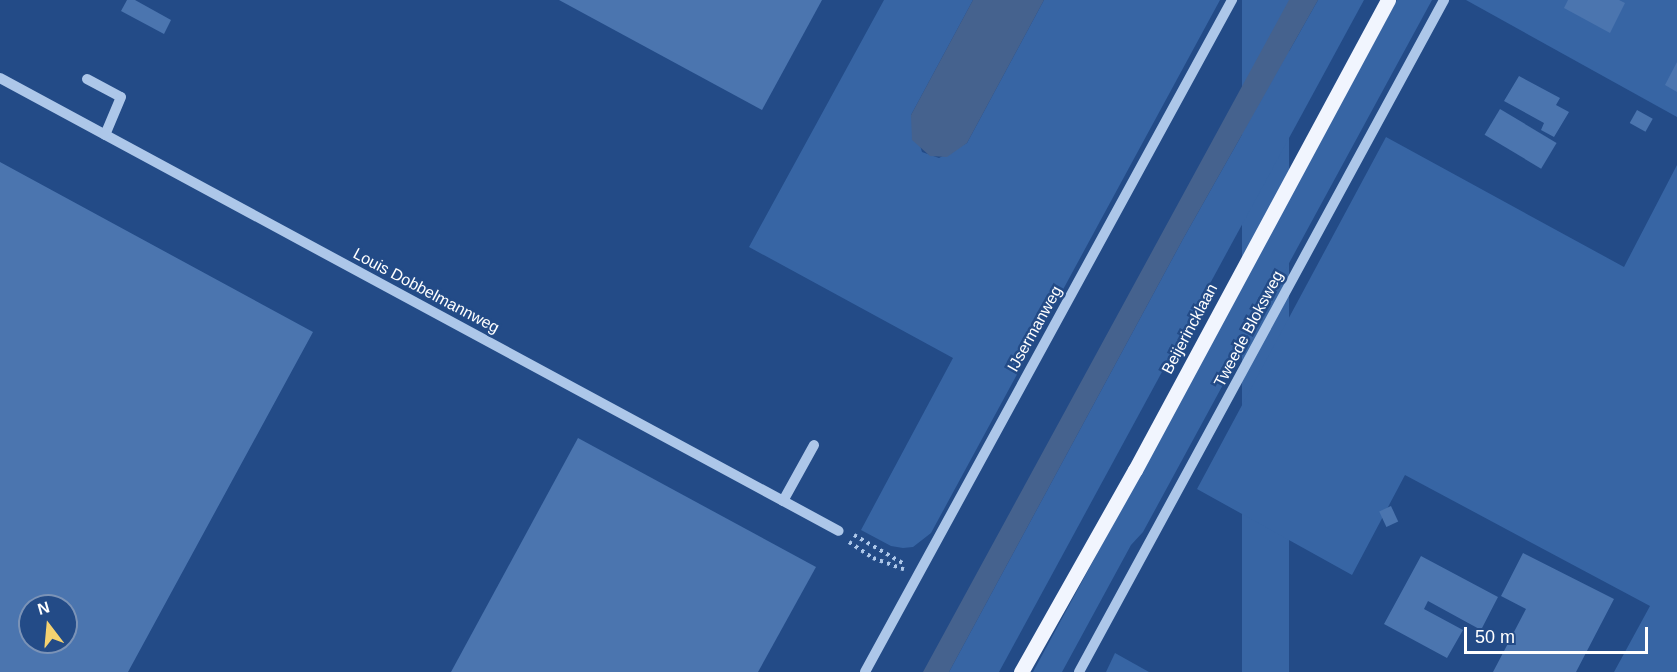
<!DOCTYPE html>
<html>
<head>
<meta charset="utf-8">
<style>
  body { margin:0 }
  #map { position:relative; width:1677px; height:672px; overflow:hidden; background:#234b87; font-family:Arial,sans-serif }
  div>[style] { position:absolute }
  .green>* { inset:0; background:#3765a4; transform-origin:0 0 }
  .water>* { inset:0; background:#45628e }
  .building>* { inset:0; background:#4b75af; transform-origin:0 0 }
  .path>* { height:4px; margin-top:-2px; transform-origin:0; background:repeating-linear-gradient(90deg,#adc7e9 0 3px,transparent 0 7.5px) }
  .minor>* { height:10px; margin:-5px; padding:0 5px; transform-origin:5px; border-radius:5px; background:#adc7e9 }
  .major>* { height:15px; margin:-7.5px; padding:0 7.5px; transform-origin:7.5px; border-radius:7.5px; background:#f1f5fe }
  span { translate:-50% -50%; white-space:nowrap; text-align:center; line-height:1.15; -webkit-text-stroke:5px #234b87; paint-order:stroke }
  .street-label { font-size:16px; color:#fff }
  .north { position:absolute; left:18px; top:594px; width:60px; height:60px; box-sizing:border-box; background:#234b87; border:2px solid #7b93b7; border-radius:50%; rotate:344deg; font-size:16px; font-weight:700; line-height:24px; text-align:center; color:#fff }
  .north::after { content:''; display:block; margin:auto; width:21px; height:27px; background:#f5d270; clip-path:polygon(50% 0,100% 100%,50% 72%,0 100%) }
  .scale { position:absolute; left:1464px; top:627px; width:184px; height:27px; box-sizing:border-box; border:3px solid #fff; border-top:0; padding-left:8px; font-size:18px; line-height:21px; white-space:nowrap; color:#fff; -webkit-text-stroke:4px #234b87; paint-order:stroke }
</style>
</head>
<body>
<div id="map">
  <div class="green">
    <i style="clip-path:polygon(884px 0,973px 0,911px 115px,922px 152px,939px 158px,967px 143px,1044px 0,1220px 0,931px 533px,913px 547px,903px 548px,891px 546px,861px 530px,953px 358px,749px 247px)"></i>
    <i style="left:1242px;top:0;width:47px;height:765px"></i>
    <i style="clip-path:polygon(1318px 0,1364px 0,999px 672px,949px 672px,1183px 239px)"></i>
    <i style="clip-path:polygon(1397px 0,1432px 0,1143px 532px,1131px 545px,1062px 672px,1033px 672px)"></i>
    <i style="clip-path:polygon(1466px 0,1677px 0,1677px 117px)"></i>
    <i style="clip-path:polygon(1386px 137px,1624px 267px,1677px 165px,1677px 672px,1614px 672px,1650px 606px,1405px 475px,1352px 575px,1197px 489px)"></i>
    <i style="clip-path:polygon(1115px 653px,1149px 672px,1106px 672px)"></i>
  </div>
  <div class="water">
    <i style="clip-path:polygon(973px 0,1044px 0,967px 143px,947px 157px,930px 156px,912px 140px,911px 115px)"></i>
    <i style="clip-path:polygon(1289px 0,1318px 0,1183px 239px,949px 672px,923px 672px)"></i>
  </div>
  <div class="building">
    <i style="clip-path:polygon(127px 0,135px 0,171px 20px,164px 34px,121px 11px)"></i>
    <i style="clip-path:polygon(559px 0,822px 0,762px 110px)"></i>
    <i style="clip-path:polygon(1568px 0,1619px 0,1625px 3px,1610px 33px,1564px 8px)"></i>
    <i style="clip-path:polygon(1677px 62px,1677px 92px,1665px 85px)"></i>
    <i style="clip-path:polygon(1519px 76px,1560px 98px,1556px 105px,1569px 112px,1554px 137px,1541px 130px,1544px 123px,1504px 101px)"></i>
    <i style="left:1500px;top:109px;width:66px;height:30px;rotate:31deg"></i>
    <i style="left:1637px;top:110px;width:18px;height:15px;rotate:29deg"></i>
    <i style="clip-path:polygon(evenodd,0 162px,313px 332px,128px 672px,0 672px,0 162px,30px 606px,66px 606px,66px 642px,30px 642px,30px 606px)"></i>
    <i style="clip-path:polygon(578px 438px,816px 567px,758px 672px,451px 672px)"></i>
    <i style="left:1391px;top:506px;width:17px;height:13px;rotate:65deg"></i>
    <i style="clip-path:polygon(1523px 553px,1614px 599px,1576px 672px,1493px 672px,1526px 609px,1501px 596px)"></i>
    <i style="clip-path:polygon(1421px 556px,1498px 597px,1481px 630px,1428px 601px,1424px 609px,1463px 630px,1447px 658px,1384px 624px)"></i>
  </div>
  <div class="path">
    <i style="left:854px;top:535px;width:58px;rotate:30.1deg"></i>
    <i style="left:849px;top:542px;width:29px;rotate:34deg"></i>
    <i style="left:873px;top:558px;width:33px;rotate:20deg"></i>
  </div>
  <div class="minor">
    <i style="left:0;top:78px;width:953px;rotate:28.37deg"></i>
    <i style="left:87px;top:79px;width:38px;rotate:28deg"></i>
    <i style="left:121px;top:97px;width:41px;rotate:112.8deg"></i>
    <i style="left:783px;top:501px;width:64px;rotate:-61deg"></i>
    <i style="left:865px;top:672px;width:766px;rotate:-61.36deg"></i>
    <i style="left:1079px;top:672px;width:765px;rotate:-61.49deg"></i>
  </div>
  <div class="major">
    <i style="left:1021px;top:672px;width:232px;rotate:-60.6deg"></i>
    <i style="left:1135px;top:470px;width:534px;rotate:-61.71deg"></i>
  </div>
  <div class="street-label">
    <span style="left:426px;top:291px;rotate:28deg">Louis Dobbelmannweg</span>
    <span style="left:1035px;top:329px;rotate:-61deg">IJsermanweg</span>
    <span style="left:1190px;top:329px;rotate:-62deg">Beijerincklaan</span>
    <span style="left:1249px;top:329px;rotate:-62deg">Tweede Bloksweg</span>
  </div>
  <div class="north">N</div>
  <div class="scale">50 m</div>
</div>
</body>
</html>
